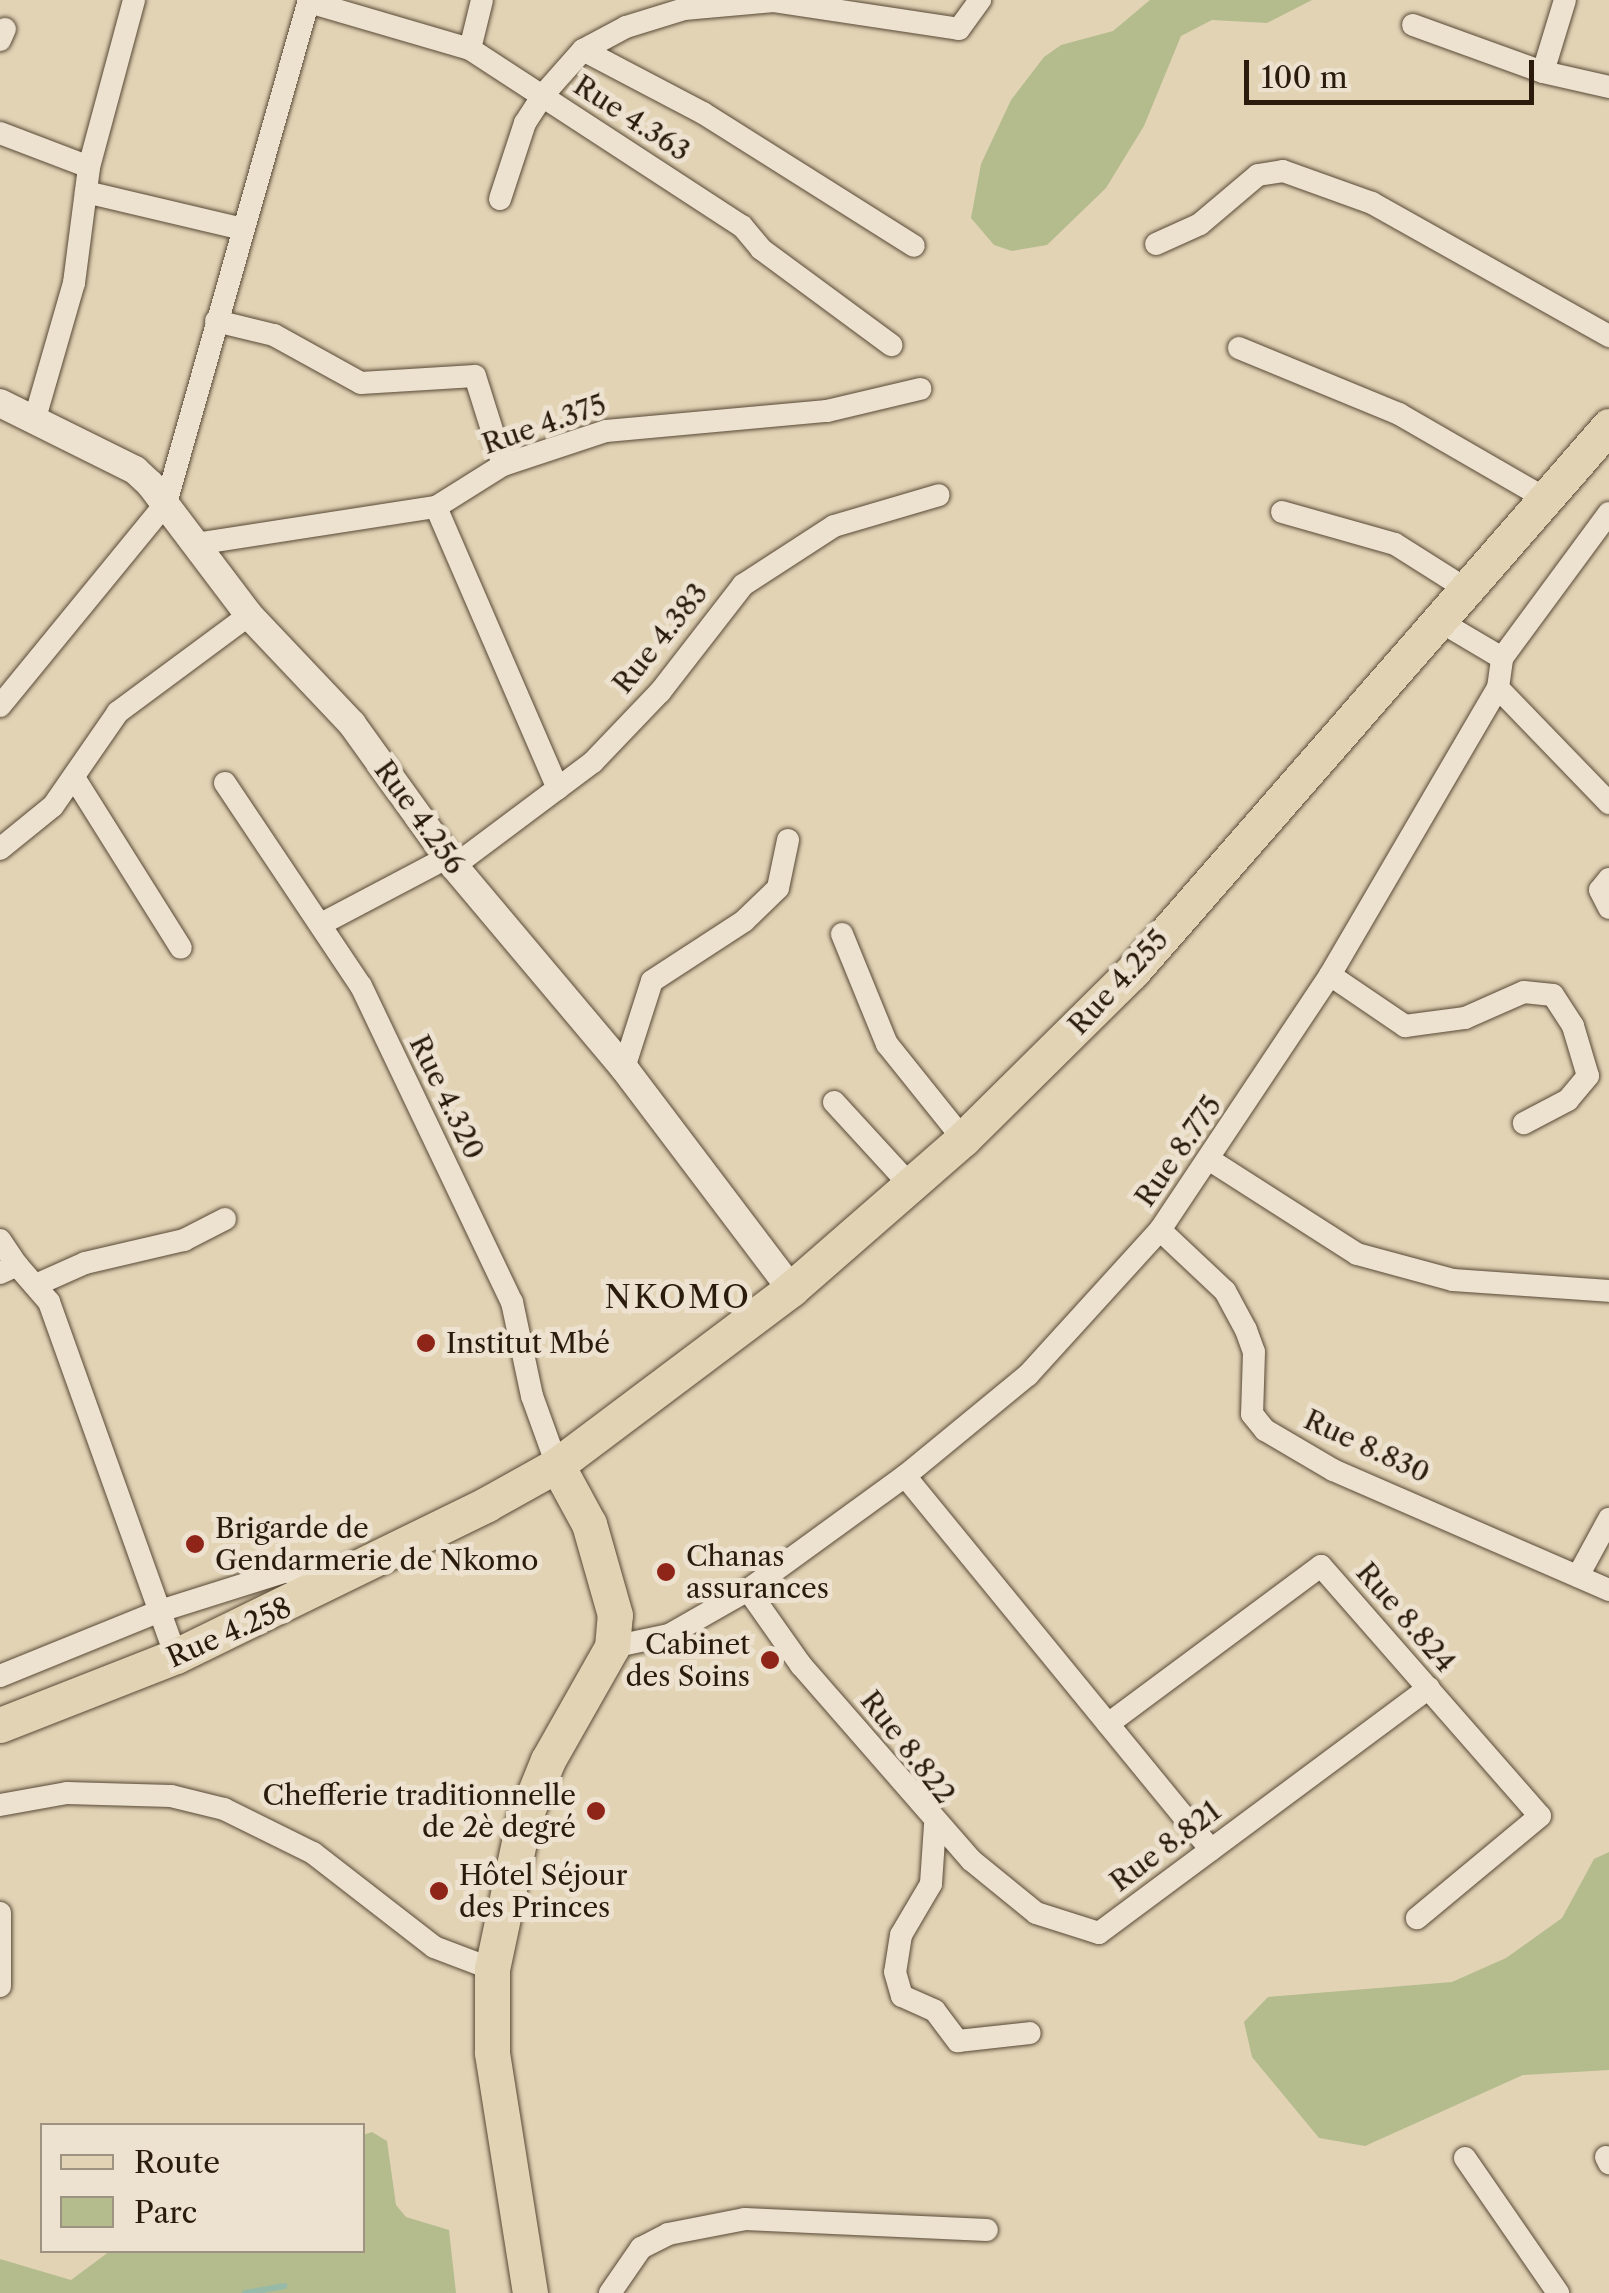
<!DOCTYPE html>
<html>
<head>
<meta charset="utf-8">
<style>
  body { margin:0 }
  #map { position:relative; width:1609px; height:2293px; overflow:hidden; background:#e2d3b5; font-family:"Libre Caslon Text",serif }
  div>[style] { position:absolute }
  .green>* { inset:0; background:#b4bc8d }
  .stream>* { height:6px; margin:-3px; padding:0 3px; transform-origin:3px; border-radius:3px; background:#96b9a8 }
  .roads { filter:drop-shadow(0 0 2px #584936) drop-shadow(0 0 2px #584936) }
  .minor>* { height:22px; margin:-11px; padding:0 11px; transform-origin:11px; border-radius:11px; background:#ece2cf }
  .tertiary>* { height:28px; margin:-14px; padding:0 14px; transform-origin:14px; border-radius:14px; background:#ece2cf }
  .primary>* { height:35px; margin:-17.5px; padding:0 17.5px; transform-origin:17.5px; border-radius:17.5px; background:#e2d3b5 }
  .trunk>* { height:35px; margin:-17.5px; padding:0 17.5px; transform-origin:17.5px; border-radius:17.5px; background:#e2d3b5 }
  .dots>* { width:28px; height:28px; translate:-50% -50%; box-sizing:border-box; border:5px solid #ece2cf; border-radius:50% }
  span { translate:-50% -50%; white-space:nowrap; text-align:center; line-height:1.15; -webkit-text-stroke:10px #ece2cf; paint-order:stroke }
  .street-label { font-size:28px; color:#2a1b0c }
  .poi-label { font-size:28px; color:#2a1b0c }
  .left { translate:0 -50%; text-align:left }
  .right { translate:-100% -50%; text-align:right }
  .quarter-label { font-size:32px; color:#2a1b0c; letter-spacing:2.5px }
  .legend { position:absolute; left:40px; top:2123px; width:325px; height:130px; box-sizing:border-box; background:#ece2cf; border:2px solid #9e9281; margin:0; padding:12px 18px; list-style:none; font-size:30px; color:#2a1b0c }
  .legend li { display:flex; align-items:center; gap:20px; height:50px }
  .legend b { width:50px; border:2px solid #9e9281 }
  .scale { position:absolute; left:1244px; top:60px; width:290px; height:45px; box-sizing:border-box; border:5px solid #2a1b0c; border-top:0; padding-left:12px; font-size:30px; line-height:35px; white-space:nowrap; color:#2a1b0c; -webkit-text-stroke:8px #ece2cf; paint-order:stroke }
</style>
</head>
<body>
<div id="map">
  <div class="green">
    <i style="clip-path:polygon(1150px 0,1312px 0,1267px 23px,1212px 20px,1181px 36px,1144px 126px,1106px 188px,1047px 245px,1012px 251px,994px 245px,971px 218px,981px 164px,1011px 100px,1044px 57px,1061px 45px,1113px 31px)"></i>
    <i style="clip-path:polygon(1609px 1852px,1609px 2070px,1523px 2075px,1365px 2146px,1319px 2138px,1252px 2057px,1244px 2022px,1268px 1997px,1452px 1982px,1506px 1958px,1562px 1918px,1594px 1859px)"></i>
    <i style="clip-path:polygon(372px 2132px,387px 2141px,396px 2205px,406px 2217px,449px 2230px,456px 2293px,0 2293px,0 2259px,71px 2280px,110px 2251px,362px 2250px,363px 2135px)"></i>
  </div>
  <div class="stream">
    <i style="left:245px;top:2293px;width:40px;rotate:-10deg"></i>
  </div>
  <div class="roads">
    <div class="minor">
      <i style="left:1565px;top:0;width:75px;rotate:107deg"></i>
      <i style="left:1543px;top:72px;width:68px;rotate:12.8deg"></i>
      <i style="left:309px;top:2px;width:168px;rotate:16.3deg"></i>
      <i style="left:470px;top:49px;width:325px;rotate:33.1deg"></i>
      <i style="left:742px;top:226px;width:30px;rotate:50deg"></i>
      <i style="left:761px;top:249px;width:162px;rotate:36.4deg"></i>
      <i style="left:1413px;top:25px;width:138px;rotate:19.9deg"></i>
      <i style="left:0;top:40px;width:12px;rotate:-66deg"></i>
      <i style="left:470px;top:49px;width:50px;rotate:-76.2deg"></i>
      <i style="left:583px;top:50px;width:136px;rotate:27.7deg"></i>
      <i style="left:703px;top:113px;width:249px;rotate:32.2deg"></i>
      <i style="left:0;top:133px;width:95px;rotate:20.9deg"></i>
      <i style="left:86px;top:192px;width:161px;rotate:13.3deg"></i>
      <i style="left:500px;top:199px;width:80px;rotate:-71.8deg"></i>
      <i style="left:525px;top:123px;width:33px;rotate:-57deg"></i>
      <i style="left:543px;top:95px;width:60px;rotate:-48.4deg"></i>
      <i style="left:583px;top:50px;width:49px;rotate:-28.1deg"></i>
      <i style="left:626px;top:27px;width:61px;rotate:-17.2deg"></i>
      <i style="left:684px;top:9px;width:90px;rotate:-5.1deg"></i>
      <i style="left:774px;top:1px;width:187px;rotate:8.6deg"></i>
      <i style="left:959px;top:29px;width:36px;rotate:-54deg"></i>
      <i style="left:1156px;top:244px;width:48px;rotate:-24.4deg"></i>
      <i style="left:1200px;top:224px;width:76px;rotate:-40.2deg"></i>
      <i style="left:1258px;top:175px;width:25px;rotate:-9deg"></i>
      <i style="left:1283px;top:171px;width:95px;rotate:19.8deg"></i>
      <i style="left:1372px;top:203px;width:272px;rotate:29.3deg"></i>
      <i style="left:216px;top:321px;width:60px;rotate:13.6deg"></i>
      <i style="left:274px;top:335px;width:99px;rotate:28.9deg"></i>
      <i style="left:361px;top:383px;width:114px;rotate:-3.5deg"></i>
      <i style="left:475px;top:376px;width:93px;rotate:72.5deg"></i>
      <i style="left:1239px;top:348px;width:173px;rotate:22.4deg"></i>
      <i style="left:1399px;top:414px;width:166px;rotate:30deg"></i>
      <i style="left:35px;top:418px;width:141px;rotate:-73.9deg"></i>
      <i style="left:74px;top:283px;width:117px;rotate:-82.6deg"></i>
      <i style="left:89px;top:167px;width:173px;rotate:-74.9deg"></i>
      <i style="left:436px;top:507px;width:307px;rotate:66.6deg"></i>
      <i style="left:1282px;top:512px;width:117px;rotate:15.8deg"></i>
      <i style="left:1395px;top:544px;width:80px;rotate:32.3deg"></i>
      <i style="left:196px;top:544px;width:243px;rotate:-8.8deg"></i>
      <i style="left:436px;top:507px;width:79px;rotate:-32.1deg"></i>
      <i style="left:503px;top:465px;width:108px;rotate:-18.3deg"></i>
      <i style="left:606px;top:431px;width:222px;rotate:-5.2deg"></i>
      <i style="left:827px;top:411px;width:96px;rotate:-13.3deg"></i>
      <i style="left:1436px;top:619px;width:77px;rotate:30.6deg"></i>
      <i style="left:1498px;top:688px;width:160px;rotate:46deg"></i>
      <i style="left:0;top:706px;width:262px;rotate:-50.7deg"></i>
      <i style="left:166px;top:503px;width:523px;rotate:-74.13deg"></i>
      <i style="left:75px;top:779px;width:199px;rotate:57.9deg"></i>
      <i style="left:225px;top:783px;width:244px;rotate:56.2deg"></i>
      <i style="left:361px;top:986px;width:350px;rotate:64.5deg"></i>
      <i style="left:512px;top:1302px;width:96px;rotate:78deg"></i>
      <i style="left:532px;top:1396px;width:73px;rotate:70.1deg"></i>
      <i style="left:0;top:849px;width:68px;rotate:-39.1deg"></i>
      <i style="left:53px;top:806px;width:114px;rotate:-55.3deg"></i>
      <i style="left:118px;top:712px;width:163px;rotate:-36.5deg"></i>
      <i style="left:454px;top:866px;width:174px;rotate:-36.8deg"></i>
      <i style="left:593px;top:762px;width:97px;rotate:-46.3deg"></i>
      <i style="left:660px;top:692px;width:135px;rotate:-52.2deg"></i>
      <i style="left:743px;top:585px;width:108px;rotate:-33deg"></i>
      <i style="left:834px;top:526px;width:109px;rotate:-16.4deg"></i>
      <i style="left:1609px;top:879px;width:14px;rotate:129deg"></i>
      <i style="left:1600px;top:890px;width:20px;rotate:63deg"></i>
      <i style="left:323px;top:923px;width:141px;rotate:-27.8deg"></i>
      <i style="left:842px;top:934px;width:119px;rotate:67.8deg"></i>
      <i style="left:887px;top:1044px;width:122px;rotate:51.3deg"></i>
      <i style="left:1330px;top:975px;width:91px;rotate:34.2deg"></i>
      <i style="left:1405px;top:1026px;width:61px;rotate:-7.6deg"></i>
      <i style="left:1465px;top:1018px;width:64px;rotate:-23.8deg"></i>
      <i style="left:1524px;top:992px;width:29px;rotate:6deg"></i>
      <i style="left:1553px;top:995px;width:37px;rotate:57deg"></i>
      <i style="left:1573px;top:1026px;width:52px;rotate:73.3deg"></i>
      <i style="left:1588px;top:1076px;width:31px;rotate:130deg"></i>
      <i style="left:1568px;top:1100px;width:50px;rotate:152.4deg"></i>
      <i style="left:624px;top:1068px;width:91px;rotate:-72.2deg"></i>
      <i style="left:652px;top:981px;width:110px;rotate:-33.1deg"></i>
      <i style="left:744px;top:921px;width:47px;rotate:-44.1deg"></i>
      <i style="left:778px;top:888px;width:49px;rotate:-78.2deg"></i>
      <i style="left:834px;top:1102px;width:115px;rotate:47.5deg"></i>
      <i style="left:1210px;top:1160px;width:174px;rotate:32.6deg"></i>
      <i style="left:1357px;top:1254px;width:99px;rotate:15.2deg"></i>
      <i style="left:1453px;top:1280px;width:156px;rotate:4deg"></i>
      <i style="left:1160px;top:1230px;width:89px;rotate:43.2deg"></i>
      <i style="left:1225px;top:1291px;width:44px;rotate:61.7deg"></i>
      <i style="left:1246px;top:1330px;width:23px;rotate:70deg"></i>
      <i style="left:1254px;top:1352px;width:62px;rotate:91.8deg"></i>
      <i style="left:1252px;top:1414px;width:21px;rotate:51deg"></i>
      <i style="left:1265px;top:1430px;width:79px;rotate:30.5deg"></i>
      <i style="left:1333px;top:1470px;width:301px;rotate:23.5deg"></i>
      <i style="left:0;top:1240px;width:30px;rotate:56deg"></i>
      <i style="left:0;top:1273px;width:19px;rotate:-25deg"></i>
      <i style="left:17px;top:1265px;width:49px;rotate:49.1deg"></i>
      <i style="left:49px;top:1302px;width:376px;rotate:70.3deg"></i>
      <i style="left:38px;top:1284px;width:51px;rotate:-24.1deg"></i>
      <i style="left:85px;top:1263px;width:102px;rotate:-13.1deg"></i>
      <i style="left:184px;top:1240px;width:46px;rotate:-27.1deg"></i>
      <i style="left:905px;top:1476px;width:483px;rotate:50.7deg"></i>
      <i style="left:1578px;top:1576px;width:65px;rotate:-61.5deg"></i>
      <i style="left:748px;top:1590px;width:92px;rotate:54.8deg"></i>
      <i style="left:801px;top:1665px;width:259px;rotate:48.9deg"></i>
      <i style="left:971px;top:1860px;width:84px;rotate:39.2deg"></i>
      <i style="left:1036px;top:1913px;width:66px;rotate:17.6deg"></i>
      <i style="left:1099px;top:1933px;width:411px;rotate:-36.6deg"></i>
      <i style="left:612px;top:1647px;width:58px;rotate:-11.9deg"></i>
      <i style="left:669px;top:1635px;width:91px;rotate:-29.7deg"></i>
      <i style="left:748px;top:1590px;width:194px;rotate:-36deg"></i>
      <i style="left:905px;top:1476px;width:159px;rotate:-39.4deg"></i>
      <i style="left:1028px;top:1375px;width:196px;rotate:-47.7deg"></i>
      <i style="left:1160px;top:1230px;width:306px;rotate:-56.3deg"></i>
      <i style="left:1330px;top:975px;width:333px;rotate:-59.7deg"></i>
      <i style="left:1498px;top:688px;width:30px;rotate:-82deg"></i>
      <i style="left:1502px;top:658px;width:180px;rotate:-53.6deg"></i>
      <i style="left:0;top:1676px;width:173px;rotate:-22.1deg"></i>
      <i style="left:160px;top:1611px;width:133px;rotate:-17.5deg"></i>
      <i style="left:287px;top:1571px;width:22px;rotate:24deg"></i>
      <i style="left:307px;top:1580px;width:16px;rotate:75deg"></i>
      <i style="left:1108px;top:1724px;width:265px;rotate:-36.6deg"></i>
      <i style="left:1321px;top:1566px;width:332px;rotate:48.8deg"></i>
      <i style="left:1540px;top:1816px;width:160px;rotate:140.3deg"></i>
      <i style="left:0;top:1805px;width:68px;rotate:-10.2deg"></i>
      <i style="left:67px;top:1793px;width:104px;rotate:1.7deg"></i>
      <i style="left:171px;top:1796px;width:55px;rotate:13.8deg"></i>
      <i style="left:224px;top:1809px;width:99px;rotate:26.3deg"></i>
      <i style="left:313px;top:1853px;width:153px;rotate:37.8deg"></i>
      <i style="left:434px;top:1947px;width:62px;rotate:20.8deg"></i>
      <i style="left:935px;top:1825px;width:59px;rotate:93.9deg"></i>
      <i style="left:931px;top:1884px;width:59px;rotate:120.5deg"></i>
      <i style="left:901px;top:1935px;width:37px;rotate:99deg"></i>
      <i style="left:895px;top:1972px;width:25px;rotate:74deg"></i>
      <i style="left:902px;top:1996px;width:36px;rotate:24deg"></i>
      <i style="left:935px;top:2011px;width:38px;rotate:53deg"></i>
      <i style="left:958px;top:2041px;width:72px;rotate:-6.3deg"></i>
      <i style="left:0;top:1913px;width:73px;rotate:90deg"></i>
      <i style="left:1606px;top:2157px;width:7px;rotate:63deg"></i>
      <i style="left:1465px;top:2158px;width:164px;rotate:55.4deg"></i>
      <i style="left:610px;top:2293px;width:55px;rotate:-55.4deg"></i>
      <i style="left:641px;top:2248px;width:30px;rotate:-27deg"></i>
      <i style="left:668px;top:2234px;width:78px;rotate:-11deg"></i>
      <i style="left:745px;top:2219px;width:242px;rotate:2.6deg"></i>
    </div>
    <div class="tertiary">
      <i style="left:0;top:403px;width:151px;rotate:26.4deg"></i>
      <i style="left:135px;top:470px;width:21px;rotate:43deg"></i>
      <i style="left:150px;top:484px;width:164px;rotate:52.9deg"></i>
      <i style="left:249px;top:615px;width:150px;rotate:46.6deg"></i>
      <i style="left:352px;top:724px;width:175px;rotate:54.3deg"></i>
      <i style="left:454px;top:866px;width:264px;rotate:49.9deg"></i>
      <i style="left:624px;top:1068px;width:277px;rotate:52.9deg"></i>
    </div>
    <div class="primary">
      <i style="left:530px;top:2293px;width:244px;rotate:-99deg"></i>
      <i style="left:492px;top:2052px;width:83px;rotate:-90deg"></i>
      <i style="left:492px;top:1969px;width:153px;rotate:-78deg"></i>
      <i style="left:524px;top:1819px;width:64px;rotate:-67.9deg"></i>
      <i style="left:548px;top:1760px;width:130px;rotate:-60.5deg"></i>
      <i style="left:612px;top:1647px;width:32px;rotate:-85deg"></i>
      <i style="left:615px;top:1615px;width:95px;rotate:-105.9deg"></i>
      <i style="left:589px;top:1524px;width:67px;rotate:-118.5deg"></i>
    </div>
    <div class="trunk">
      <i style="left:0;top:1725px;width:189px;rotate:-21.4deg"></i>
      <i style="left:176px;top:1656px;width:346px;rotate:-26deg"></i>
      <i style="left:487px;top:1504px;width:80px;rotate:-29.1deg"></i>
      <i style="left:557px;top:1465px;width:293px;rotate:-36.9deg"></i>
      <i style="left:791px;top:1289px;width:228px;rotate:-41.1deg"></i>
      <i style="left:963px;top:1139px;width:238px;rotate:-44.7deg"></i>
      <i style="left:1132px;top:972px;width:725px;rotate:-48.86deg"></i>
    </div>
  </div>
  <div class="dots">
    <i style="left:426px;top:1343px;background:#8f2418"></i>
    <i style="left:195px;top:1544px;background:#8f2418"></i>
    <i style="left:666px;top:1572px;background:#8f2418"></i>
    <i style="left:770px;top:1660px;background:#8f2418"></i>
    <i style="left:596px;top:1811px;background:#8f2418"></i>
    <i style="left:439px;top:1891px;background:#8f2418"></i>
  </div>
  <div class="street-label">
    <span style="left:632px;top:118px;rotate:33deg">Rue 4.363</span>
    <span style="left:544px;top:424px;rotate:-19deg">Rue 4.375</span>
    <span style="left:660px;top:638px;rotate:-51deg">Rue 4.383</span>
    <span style="left:420px;top:817px;rotate:54deg">Rue 4.256</span>
    <span style="left:1118px;top:982px;rotate:-47deg">Rue 4.255</span>
    <span style="left:447px;top:1097px;rotate:64deg">Rue 4.320</span>
    <span style="left:1178px;top:1151px;rotate:-55deg">Rue 8.775</span>
    <span style="left:1367px;top:1446px;rotate:25deg">Rue 8.830</span>
    <span style="left:1406px;top:1617px;rotate:49deg">Rue 8.824</span>
    <span style="left:229px;top:1632px;rotate:-24deg">Rue 4.258</span>
    <span style="left:908px;top:1747px;rotate:52deg">Rue 8.822</span>
    <span style="left:1165px;top:1846px;rotate:-37deg">Rue 8.821</span>
  </div>
  <div class="poi-label">
    <span class="left" style="left:446px;top:1343px">Institut Mbé</span>
    <span class="left" style="left:215px;top:1544px">Brigarde de<br>Gendarmerie de Nkomo</span>
    <span class="left" style="left:686px;top:1572px">Chanas<br>assurances</span>
    <span class="right" style="left:750px;top:1660px">Cabinet<br>des Soins</span>
    <span class="right" style="left:576px;top:1811px">Chefferie traditionnelle<br>de 2è degré</span>
    <span class="left" style="left:459px;top:1891px">Hôtel Séjour<br>des Princes</span>
  </div>
  <div class="quarter-label">
    <span style="left:678px;top:1297px">NKOMO</span>
  </div>
  <ul class="legend">
  <li><b style="height:12px;background:#e2d3b5"></b>Route</li>
  <li><b style="height:28px;background:#b4bc8d"></b>Parc</li>
  </ul>
  <div class="scale">100 m</div>
</div>
</body>
</html>
